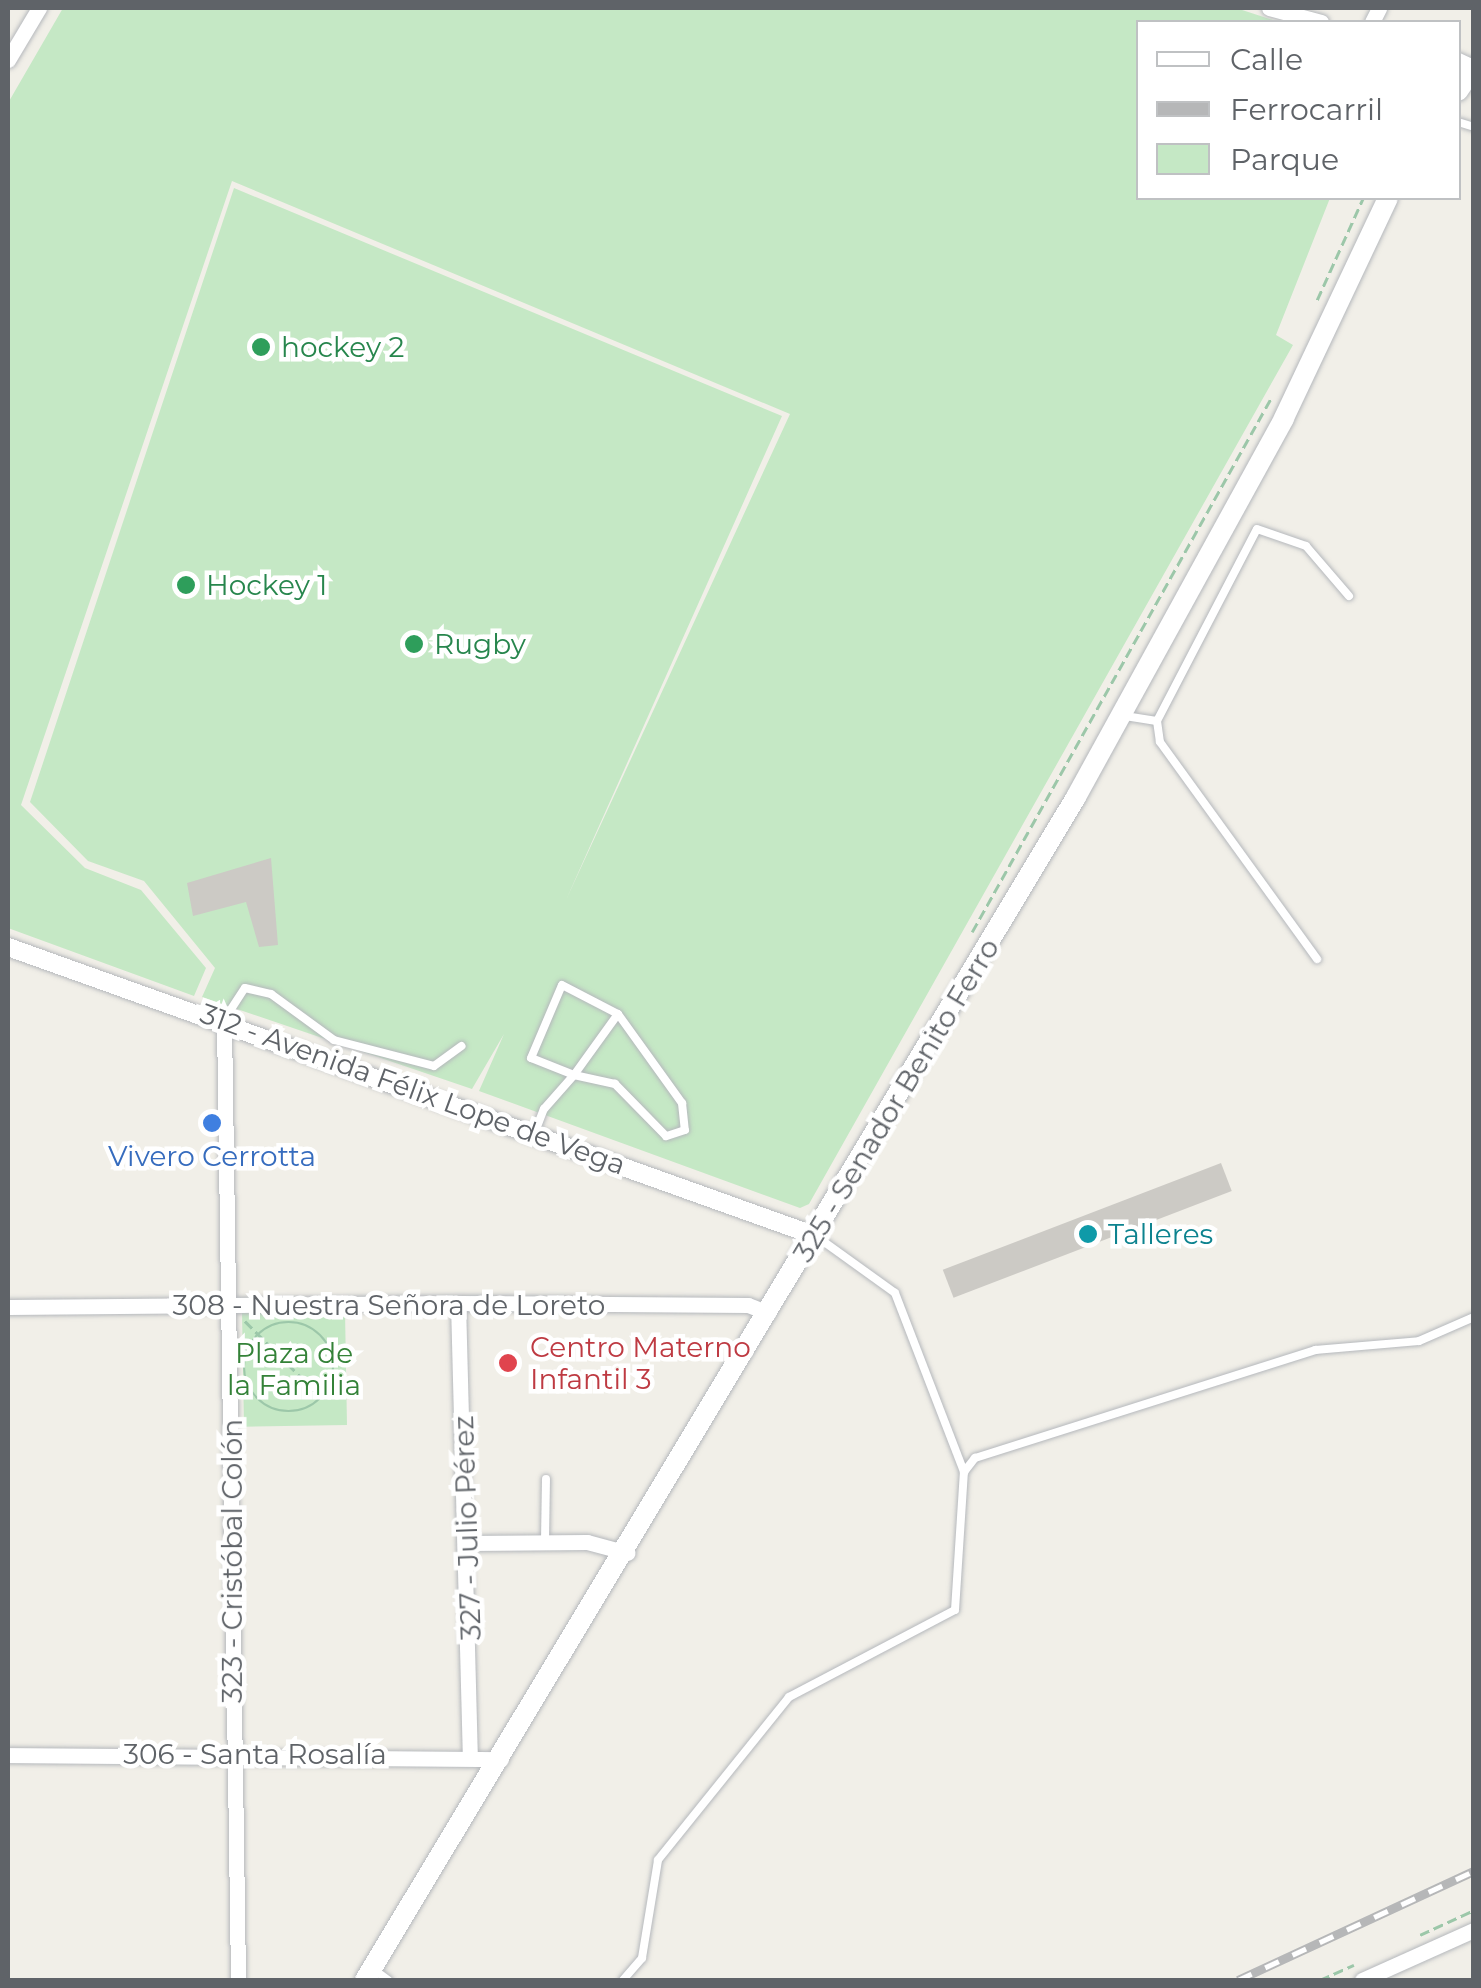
<!DOCTYPE html>
<html>
<head>
<meta charset="utf-8">
<style>
  body { margin:0 }
  #map { position:relative; width:1481px; height:1988px; overflow:hidden; background:#f1efe8; font-family:Montserrat,sans-serif }
  div>[style] { position:absolute }
  .green>* { inset:0; background:#c5e8c5; transform-origin:0 0 }
  .building>* { inset:0; background:#cccac5; transform-origin:0 0 }
  .path>* { height:2.5px; margin-top:-1.25px; transform-origin:0; background:repeating-linear-gradient(90deg,#9cc7a9 0 10px,transparent 0 15px) }
  .path>.ring { margin:-1.25px; padding:0; box-sizing:content-box; background:none; border:2.5px solid #9cc7a9; border-radius:50% }
  .roads { filter:drop-shadow(0 0 2px #b5b8bc) drop-shadow(0 0 2px #b5b8bc) }
  .service>* { height:8px; margin:-4px; padding:0 4px; transform-origin:4px; border-radius:4px; background:#fff }
  .minor>* { height:15px; margin:-7.5px; padding:0 7.5px; transform-origin:7.5px; border-radius:7.5px; background:#fff }
  .tertiary>* { height:18px; margin:-9px; padding:0 9px; transform-origin:9px; border-radius:9px; background:#fff }
  .secondary>* { height:20px; margin:-10px; padding:0 10px; transform-origin:10px; border-radius:10px; background:#fff }
  .rail>* { height:9px; margin-top:-4.5px; transform-origin:0; background:repeating-linear-gradient(90deg,#fff 0 15px,#b6b7b8 0 30px); box-sizing:border-box; border-block:2px solid #b6b7b8 }
  .dots>* { width:28px; height:28px; translate:-50% -50%; box-sizing:border-box; border:5px solid #fff; border-radius:50% }
  span { translate:-50% -50%; white-space:nowrap; text-align:center; line-height:1.15; -webkit-text-stroke:9px #fff; paint-order:stroke }
  .leisure-label { font-size:28px; color:#27864d }
  .left { translate:0 -50%; text-align:left }
  .street-label { font-size:28px; color:#5f6368 }
  .shop-label { font-size:28px; color:#366cbe }
  .culture-label { font-size:28px; color:#0d838f }
  .health-label { font-size:28px; color:#be3a42 }
  .park-label { font-size:28px; color:#348238 }
  .frame { position:absolute; inset:0; border:10px solid #5f6368; pointer-events:none }
  .legend { position:absolute; left:1136px; top:20px; width:325px; height:180px; box-sizing:border-box; background:#fff; border:2px solid #bfc1c3; margin:0; padding:12px 18px; list-style:none; font-size:30px; color:#5f6368 }
  .legend li { display:flex; align-items:center; gap:20px; height:50px }
  .legend b { width:50px; border:2px solid #bfc1c3 }
</style>
</head>
<body>
<div id="map">
  <div class="green">
    <i style="clip-path:polygon(63px 8px,1236px 8px,1279px 22px,1138px 22px,1138px 198px,1330px 198px,1276px 335px,1293px 345px,809px 1204px,800px 1208px,479px 1091px,504px 1034px,472px 1089px,202px 997px,215px 968px,144px 881px,88px 861px,30px 802px,234px 188px,782px 416px,566px 900px,790px 414px,232px 181px,21px 805px,85px 868px,141px 890px,206px 968px,194px 996px,8px 928px,8px 103px)"></i>
    <i style="left:345px;top:1311px;width:114px;height:103px;rotate:89deg"></i>
  </div>
  <div class="building">
    <i style="clip-path:polygon(271px 858px,278px 945px,259px 947px,246px 902px,193px 916px,187px 883px)"></i>
    <i style="left:1221px;top:1163px;width:30px;height:298px;rotate:69deg"></i>
  </div>
  <div class="path">
    <i style="left:1317px;top:300px;width:112px;rotate:-65.7deg"></i>
    <i style="left:972px;top:932px;width:612px;rotate:-60.75deg"></i>
    <i style="left:245px;top:1321px;width:107px;rotate:45deg"></i>
    <i class="ring" style="left:244px;top:1322px;width:87.5px;height:87.5px"></i>
    <i style="left:1420px;top:1935px;width:60px;rotate:-24.8deg"></i>
    <i style="left:1320px;top:1980px;width:37px;rotate:-24deg"></i>
  </div>
  <div class="roads">
    <div class="service">
      <i style="left:1458px;top:122px;width:17px;rotate:17deg"></i>
      <i style="left:1125px;top:716px;width:32px;rotate:9deg"></i>
      <i style="left:1157px;top:721px;width:21px;rotate:82deg"></i>
      <i style="left:1160px;top:742px;width:268px;rotate:54.1deg"></i>
      <i style="left:1157px;top:721px;width:216px;rotate:-62.5deg"></i>
      <i style="left:1257px;top:529px;width:52px;rotate:19.1deg"></i>
      <i style="left:1306px;top:546px;width:66px;rotate:49.3deg"></i>
      <i style="left:224px;top:1020px;width:38px;rotate:-57deg"></i>
      <i style="left:245px;top:988px;width:27px;rotate:13deg"></i>
      <i style="left:271px;top:994px;width:78px;rotate:36.1deg"></i>
      <i style="left:334px;top:1040px;width:103px;rotate:14.6deg"></i>
      <i style="left:434px;top:1066px;width:34px;rotate:-36deg"></i>
      <i style="left:535px;top:1132px;width:25px;rotate:-69deg"></i>
      <i style="left:544px;top:1109px;width:45px;rotate:-48.6deg"></i>
      <i style="left:574px;top:1075px;width:75px;rotate:-54.2deg"></i>
      <i style="left:618px;top:1014px;width:110px;rotate:54.3deg"></i>
      <i style="left:682px;top:1103px;width:27px;rotate:84deg"></i>
      <i style="left:685px;top:1130px;width:20px;rotate:162deg"></i>
      <i style="left:666px;top:1136px;width:73px;rotate:-134.4deg"></i>
      <i style="left:615px;top:1084px;width:42px;rotate:-167.6deg"></i>
      <i style="left:574px;top:1075px;width:46px;rotate:-158.4deg"></i>
      <i style="left:531px;top:1058px;width:79px;rotate:-67deg"></i>
      <i style="left:562px;top:985px;width:63px;rotate:27.4deg"></i>
      <i style="left:816px;top:1236px;width:97px;rotate:35.8deg"></i>
      <i style="left:895px;top:1293px;width:192px;rotate:68.9deg"></i>
      <i style="left:545px;top:1541px;width:62px;rotate:-89.1deg"></i>
      <i style="left:373px;top:1969px;width:19px;rotate:36deg"></i>
      <i style="left:623px;top:1980px;width:29px;rotate:-49deg"></i>
      <i style="left:642px;top:1958px;width:99px;rotate:-80.7deg"></i>
      <i style="left:658px;top:1860px;width:209px;rotate:-51.2deg"></i>
      <i style="left:789px;top:1697px;width:187px;rotate:-27.7deg"></i>
      <i style="left:955px;top:1610px;width:138px;rotate:-86.3deg"></i>
      <i style="left:964px;top:1472px;width:18px;rotate:-52deg"></i>
      <i style="left:975px;top:1458px;width:357px;rotate:-17.6deg"></i>
      <i style="left:1315px;top:1350px;width:104px;rotate:-4.9deg"></i>
      <i style="left:1419px;top:1341px;width:60px;rotate:-23.6deg"></i>
    </div>
    <div class="minor">
      <i style="left:1269px;top:8px;width:54px;rotate:15.1deg"></i>
      <i style="left:1372px;top:22px;width:16px;rotate:-63deg"></i>
      <i style="left:8px;top:60px;width:61px;rotate:-59.2deg"></i>
      <i style="left:1458px;top:60px;width:17px;rotate:25deg"></i>
      <i style="left:224px;top:1022px;width:958px;rotate:89.16deg"></i>
      <i style="left:458px;top:1303px;width:451px;rotate:88.5deg"></i>
      <i style="left:8px;top:1307px;width:450px;rotate:-0.5deg"></i>
      <i style="left:458px;top:1303px;width:290px;rotate:0.4deg"></i>
      <i style="left:748px;top:1305px;width:22px;rotate:21deg"></i>
      <i style="left:470px;top:1543px;width:117px;rotate:-0.5deg"></i>
      <i style="left:587px;top:1542px;width:42px;rotate:15deg"></i>
      <i style="left:8px;top:1755px;width:493px;rotate:0.5deg"></i>
      <i style="left:1362px;top:1980px;width:123px;rotate:-24.1deg"></i>
    </div>
    <div class="tertiary">
      <i style="left:8px;top:947px;width:858px;rotate:19.68deg"></i>
    </div>
    <div class="secondary">
      <i style="left:1458px;top:91px;width:29px;rotate:-56deg"></i>
      <i style="left:365px;top:1980px;width:1380px;rotate:-58.99deg"></i>
      <i style="left:1076px;top:797px;width:432px;rotate:-61.2deg"></i>
      <i style="left:1284px;top:418px;width:243px;rotate:-64.7deg"></i>
    </div>
  </div>
  <div class="rail">
    <i style="left:1238px;top:1980px;width:260px;rotate:-24.8deg"></i>
  </div>
  <div class="dots">
    <i style="left:261px;top:347px;background:#2e9e5b"></i>
    <i style="left:186px;top:585px;background:#2e9e5b"></i>
    <i style="left:414px;top:644px;background:#2e9e5b"></i>
    <i style="left:212px;top:1123px;background:#3f7fe0"></i>
    <i style="left:1088px;top:1234px;background:#0f9aa8"></i>
    <i style="left:508px;top:1363px;background:#e0444e"></i>
  </div>
  <div class="leisure-label">
    <span class="left" style="left:281px;top:347px">hockey 2</span>
    <span class="left" style="left:206px;top:585px">Hockey 1</span>
    <span class="left" style="left:434px;top:644px">Rugby</span>
  </div>
  <div class="street-label">
    <span style="left:413px;top:1089px;rotate:20deg">312 - Avenida Félix Lope de Vega</span>
    <span style="left:896px;top:1100px;rotate:-59deg">325 - Senador Benito Ferro</span>
    <span style="left:389px;top:1305px">308 - Nuestra Señora de Loreto</span>
    <span style="left:467px;top:1528px;rotate:-92deg">327 - Julio Pérez</span>
    <span style="left:232px;top:1561px;rotate:-90deg">323 - Cristóbal Colón</span>
    <span style="left:255px;top:1754px">306 - Santa Rosalía</span>
  </div>
  <div class="shop-label">
    <span style="left:212px;top:1156px">Vivero Cerrotta</span>
  </div>
  <div class="culture-label">
    <span class="left" style="left:1108px;top:1234px">Talleres</span>
  </div>
  <div class="health-label">
    <span class="left" style="left:530px;top:1363px">Centro Materno<br>Infantil 3</span>
  </div>
  <div class="park-label">
    <span style="left:294px;top:1369px">Plaza de<br>la Familia</span>
  </div>
  <div class="frame"></div>
  <ul class="legend">
  <li><b style="height:12px;background:#fff"></b>Calle</li>
  <li><b style="height:12px;background:#b6b7b8"></b>Ferrocarril</li>
  <li><b style="height:28px;background:#c5e8c5"></b>Parque</li>
  </ul>
</div>
</body>
</html>
